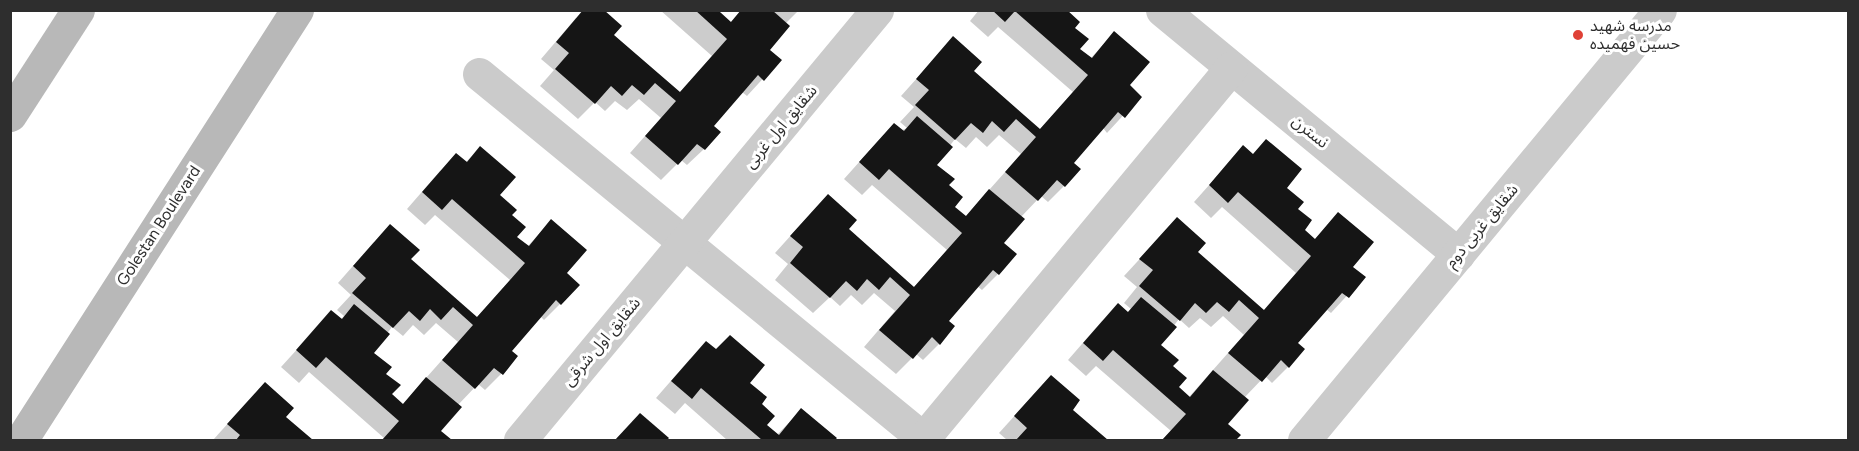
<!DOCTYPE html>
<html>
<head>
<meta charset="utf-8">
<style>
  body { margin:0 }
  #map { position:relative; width:1859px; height:451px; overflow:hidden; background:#fff; font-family:Figtree,"Noto Sans Arabic",sans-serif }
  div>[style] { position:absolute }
  .shadow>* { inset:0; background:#0003 }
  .building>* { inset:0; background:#151515 }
  .minor>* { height:33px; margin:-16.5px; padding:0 16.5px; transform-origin:16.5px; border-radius:16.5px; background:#cbcbcb }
  .secondary>* { height:33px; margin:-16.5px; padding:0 16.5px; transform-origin:16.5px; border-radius:16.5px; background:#b8b8b8 }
  .dots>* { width:16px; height:16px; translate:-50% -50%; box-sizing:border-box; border:3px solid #fff; border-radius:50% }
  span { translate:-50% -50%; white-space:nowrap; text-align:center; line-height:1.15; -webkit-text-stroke:6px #fff; paint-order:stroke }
  .poi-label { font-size:16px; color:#2e2e2e }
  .left { translate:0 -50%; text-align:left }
  .street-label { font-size:16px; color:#2e2e2e }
  .frame { position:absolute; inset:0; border:12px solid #2e2e2e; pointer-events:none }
</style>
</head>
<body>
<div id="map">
  <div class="shadow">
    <i style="clip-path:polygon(660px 10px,720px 10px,718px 12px,730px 23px,741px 10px,799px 10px,785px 24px,767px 50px,780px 60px,747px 96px,742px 92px,712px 127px,719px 133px,704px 149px,687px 165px,681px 160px,661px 180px,630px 153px,661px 118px,639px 99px,627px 110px,615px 101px,605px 111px,595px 102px,578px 119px,540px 86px,554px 70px,541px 59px,576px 18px,679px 93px,712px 56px)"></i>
    <i style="clip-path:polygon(evenodd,979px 10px,1065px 10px,1078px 49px,1090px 59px,1114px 33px,1128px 86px,1140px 97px,1107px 133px,1103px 128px,1072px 163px,1064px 186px,1048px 202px,1041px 196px,1020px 218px,1002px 244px,998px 274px,982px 290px,977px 286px,947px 321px,939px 344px,923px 360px,916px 354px,896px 374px,864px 347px,895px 311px,874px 293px,862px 305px,851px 295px,840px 306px,830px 297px,813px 313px,775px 280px,788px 264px,775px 253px,812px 212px,846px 229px,913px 288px,947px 250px,872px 185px,862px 195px,844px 179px,878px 141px,907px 128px,900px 122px,914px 107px,901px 96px,953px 38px,972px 71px,1039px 130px,1073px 92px,998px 27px,988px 37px,970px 21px,979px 10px,999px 135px,1021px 154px,965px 217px,953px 207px,947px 186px,935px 165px,955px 139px,966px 148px,976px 137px,987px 147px,999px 135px)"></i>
    <i style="clip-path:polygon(evenodd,1243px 147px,1285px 188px,1296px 209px,1302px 230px,1314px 240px,1338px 214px,1351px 267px,1364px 277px,1331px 313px,1326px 309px,1296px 344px,1288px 367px,1272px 383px,1265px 376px,1244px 398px,1226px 424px,1239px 435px,1234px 440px,1162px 440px,1171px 431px,1096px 366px,1086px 376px,1068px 360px,1102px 321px,1127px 313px,1131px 309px,1124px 303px,1137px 287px,1124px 276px,1161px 236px,1196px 252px,1263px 311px,1296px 273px,1222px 207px,1211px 218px,1194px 202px,1243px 147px,1223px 316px,1244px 335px,1189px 397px,1177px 387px,1171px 366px,1159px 345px,1179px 319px,1189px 328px,1200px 318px,1211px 327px,1223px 316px)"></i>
    <i style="clip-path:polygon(evenodd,480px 148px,498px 195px,510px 216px,515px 237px,527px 247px,551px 221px,565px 274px,560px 304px,544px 320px,540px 316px,509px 351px,501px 374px,485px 390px,478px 384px,457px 406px,439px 432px,450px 440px,382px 440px,384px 438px,309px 372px,299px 383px,281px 367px,331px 312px,340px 320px,344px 316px,337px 310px,351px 295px,338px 283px,374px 242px,409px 259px,476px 318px,510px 280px,435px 215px,425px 225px,407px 209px,440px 171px,465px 163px,480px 148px,436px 323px,458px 342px,402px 405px,390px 394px,384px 374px,372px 353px,392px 327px,403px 336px,413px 325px,424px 335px,436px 323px)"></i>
    <i style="clip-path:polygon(690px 359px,748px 383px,760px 404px,765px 425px,777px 435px,801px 410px,835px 438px,833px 440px,727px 440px,685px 403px,675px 414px,656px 398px)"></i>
    <i style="clip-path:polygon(1035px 393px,1071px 410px,1106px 440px,1007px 440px,999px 433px)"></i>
    <i style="clip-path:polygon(249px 400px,284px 417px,311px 440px,213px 440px)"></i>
    <i style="clip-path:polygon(640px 415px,667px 438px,665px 440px,615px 440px)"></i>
  </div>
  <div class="building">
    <i style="clip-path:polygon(583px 10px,604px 10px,622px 26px,614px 35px,680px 92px,727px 39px,695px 10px,722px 10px,720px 12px,731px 22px,741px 10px,772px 10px,790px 26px,770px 50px,782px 60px,764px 81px,758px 75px,714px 126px,721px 132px,705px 150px,697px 144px,678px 165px,645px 136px,676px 101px,655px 83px,644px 95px,632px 85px,622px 96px,611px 86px,595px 104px,555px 69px,569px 53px,556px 42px)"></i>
    <i style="clip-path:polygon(992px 10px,1067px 10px,1080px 22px,1075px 28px,1089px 39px,1080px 49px,1092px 58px,1114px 31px,1150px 62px,1130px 85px,1142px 97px,1125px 118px,1118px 112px,1074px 163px,1081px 169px,1065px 187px,1057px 180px,1038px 201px,1005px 172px,1036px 137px,1016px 119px,1004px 132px,992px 121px,983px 133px,971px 123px,955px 140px,915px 105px,929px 90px,916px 79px,953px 36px,982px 62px,974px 71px,1040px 129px,1088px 75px,1015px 11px,1005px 22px)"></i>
    <i style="clip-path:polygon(917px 116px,953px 147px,937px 165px,955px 179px,949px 185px,963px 197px,955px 207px,966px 216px,989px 189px,1025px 219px,1004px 243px,1017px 254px,999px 275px,993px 270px,949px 321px,955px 326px,940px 345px,932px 337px,913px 359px,879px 330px,910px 295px,890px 277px,879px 290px,867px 279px,857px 291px,846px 281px,830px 298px,790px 263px,803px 247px,790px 236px,828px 194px,857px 220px,849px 229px,914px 287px,962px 233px,889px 169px,879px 180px,859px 162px,894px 123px,904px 131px)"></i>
    <i style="clip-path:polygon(1266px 139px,1302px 169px,1287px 188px,1304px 202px,1298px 209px,1312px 220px,1305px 230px,1315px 239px,1338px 212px,1374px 242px,1353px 267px,1366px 277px,1349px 298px,1342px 293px,1298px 343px,1305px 349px,1289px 368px,1281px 360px,1262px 382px,1228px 353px,1259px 318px,1239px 300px,1229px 312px,1217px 302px,1206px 313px,1195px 303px,1180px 321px,1139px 286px,1153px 270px,1139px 259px,1177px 217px,1206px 243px,1198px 252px,1264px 310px,1311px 256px,1238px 192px,1228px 203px,1209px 185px,1243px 145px,1253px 154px)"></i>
    <i style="clip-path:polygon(480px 146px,516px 177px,500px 195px,517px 210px,512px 215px,526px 227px,517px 237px,529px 246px,551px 219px,587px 250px,567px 273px,580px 285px,561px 305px,556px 300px,512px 351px,518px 356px,503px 375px,494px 368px,475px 389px,442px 360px,473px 325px,453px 307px,441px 320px,430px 309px,420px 321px,409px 311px,393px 328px,352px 293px,366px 278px,353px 266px,390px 224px,420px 250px,411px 259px,477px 317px,525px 263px,452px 199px,442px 210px,422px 192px,456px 153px,467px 162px)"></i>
    <i style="clip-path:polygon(1141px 297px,1177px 327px,1161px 345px,1179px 360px,1173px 366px,1187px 378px,1179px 387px,1190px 397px,1213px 370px,1249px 400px,1228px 424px,1241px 435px,1236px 440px,1162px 440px,1186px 414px,1113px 350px,1103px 361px,1083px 343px,1118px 303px,1128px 312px)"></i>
    <i style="clip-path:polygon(354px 304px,390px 334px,374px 353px,392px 367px,386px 374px,401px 385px,392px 394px,403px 404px,426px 377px,462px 407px,441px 431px,452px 440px,382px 440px,399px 421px,326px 357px,316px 368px,296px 350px,331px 310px,342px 319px)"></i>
    <i style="clip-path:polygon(730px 335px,765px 365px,750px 383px,767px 397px,762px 404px,775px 416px,767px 425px,779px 435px,801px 408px,837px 438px,835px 440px,762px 440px,701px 388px,692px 399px,671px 381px,706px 341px,716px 349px)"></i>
    <i style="clip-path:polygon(1051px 375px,1080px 400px,1073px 410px,1108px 440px,1016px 440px,1027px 428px,1014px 416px)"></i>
    <i style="clip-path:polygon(265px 382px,294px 408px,286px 417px,313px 440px,236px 440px,240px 435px,227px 424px)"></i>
    <i style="clip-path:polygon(640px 413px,669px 438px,667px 440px,615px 440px)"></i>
  </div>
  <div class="minor">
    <i style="left:1162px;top:10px;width:384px;rotate:39.5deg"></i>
    <i style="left:479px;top:74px;width:577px;rotate:39.37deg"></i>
    <i style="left:520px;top:440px;width:559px;rotate:-50.3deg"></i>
    <i style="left:922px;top:440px;width:484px;rotate:-50.3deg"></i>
    <i style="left:1304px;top:440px;width:558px;rotate:-50.38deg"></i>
  </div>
  <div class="secondary">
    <i style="left:10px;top:115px;width:125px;rotate:-57.1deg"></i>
    <i style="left:21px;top:440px;width:511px;rotate:-57.31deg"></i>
  </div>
  <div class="dots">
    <i style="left:1578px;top:35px;background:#df4136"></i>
  </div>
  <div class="poi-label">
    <span class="left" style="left:1590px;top:35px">مدرسه شهید<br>حسین فهمیده</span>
  </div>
  <div class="street-label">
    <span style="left:781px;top:127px;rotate:-50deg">شقایق اول غربی</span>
    <span style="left:1310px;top:132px;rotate:39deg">نسترن</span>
    <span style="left:159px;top:226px;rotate:-57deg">Golestan Boulevard</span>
    <span style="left:1482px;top:226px;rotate:-50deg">شقایق غربی دوم</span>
    <span style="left:602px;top:342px;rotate:-50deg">شقایق اول شرقی</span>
  </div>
  <div class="frame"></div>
</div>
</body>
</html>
